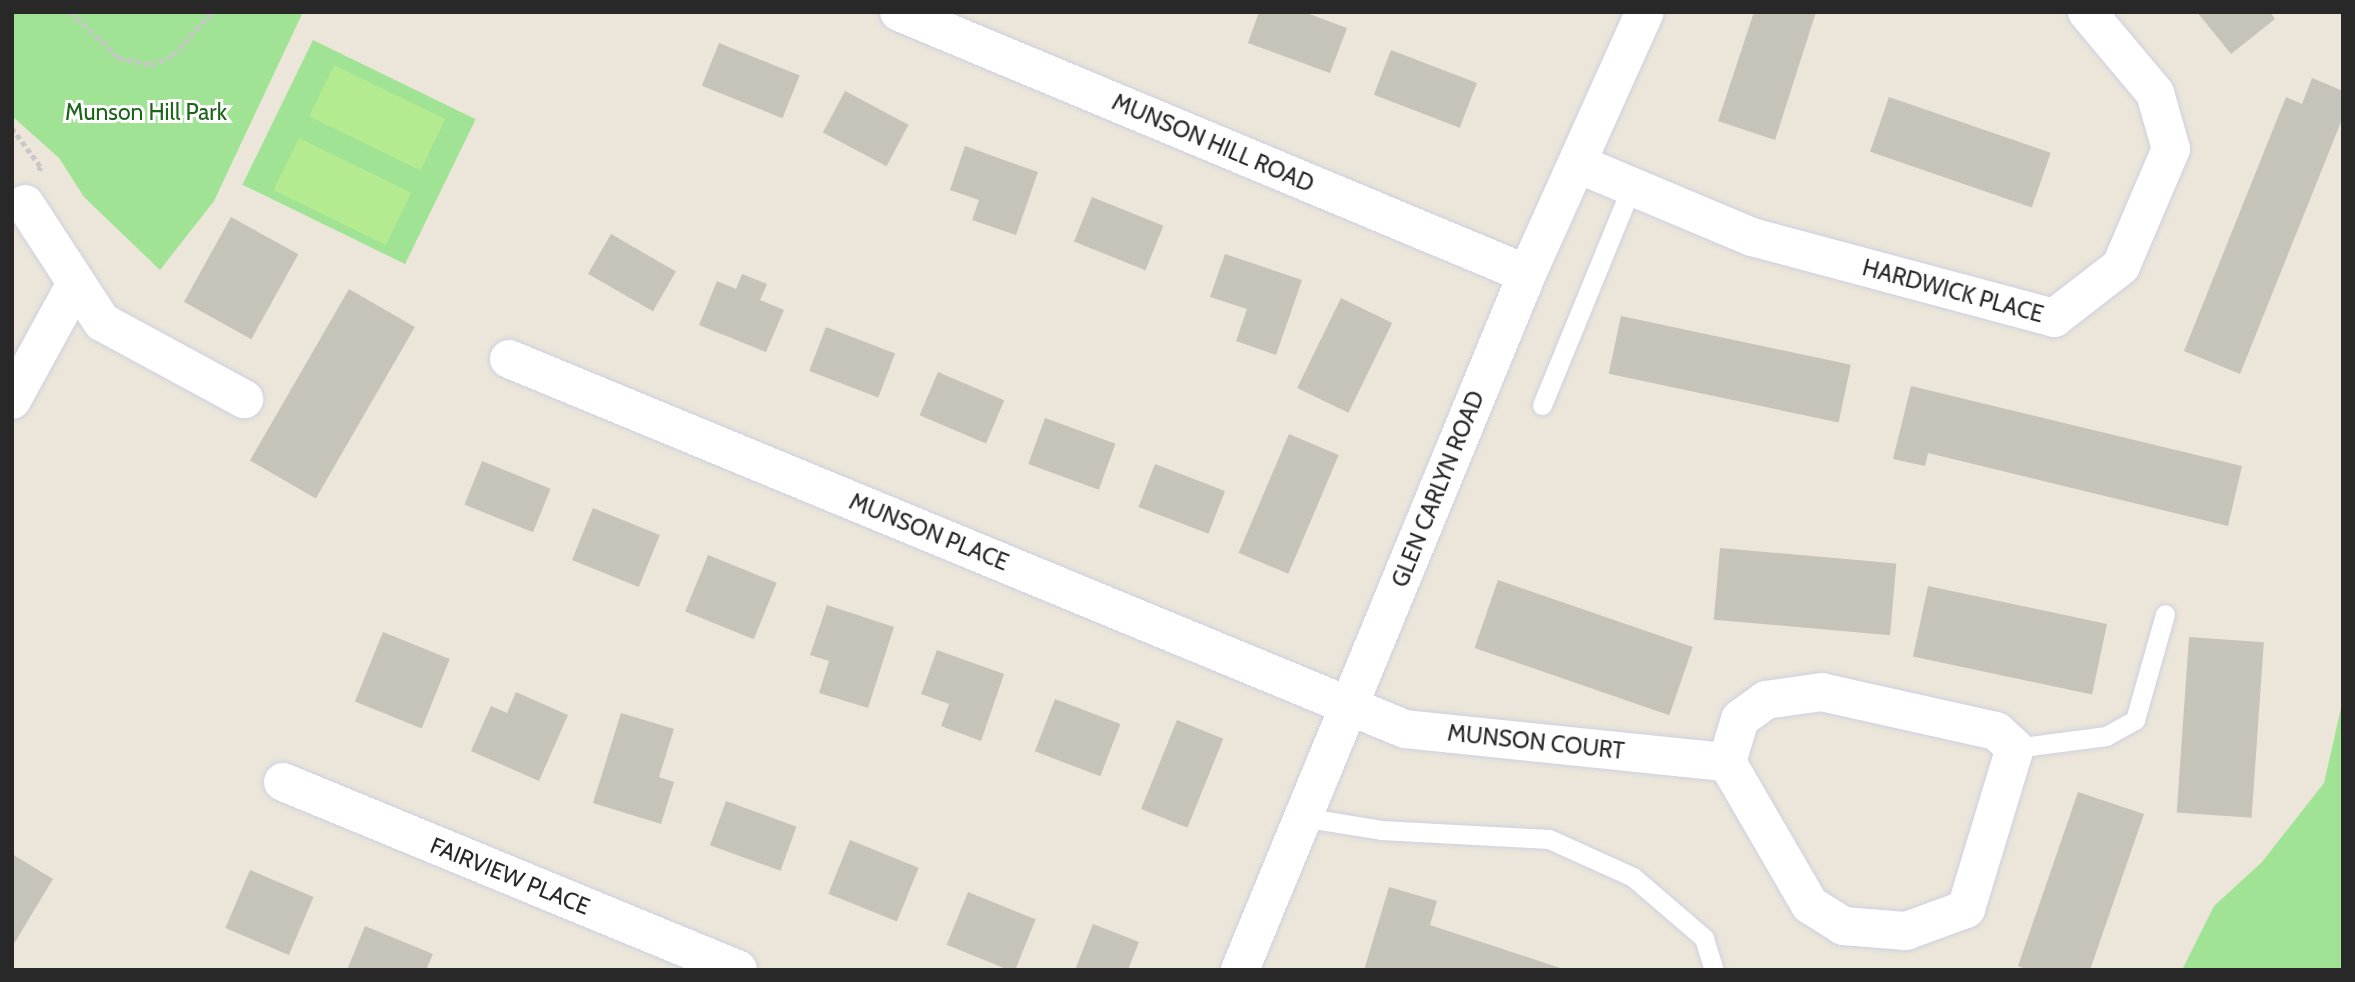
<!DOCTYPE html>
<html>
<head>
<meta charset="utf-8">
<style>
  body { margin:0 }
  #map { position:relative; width:2355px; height:982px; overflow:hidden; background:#ebe6d9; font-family:Cabin,sans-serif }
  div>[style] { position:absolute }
  .green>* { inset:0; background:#a1e394; transform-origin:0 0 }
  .pitch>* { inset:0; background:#b4ea90; transform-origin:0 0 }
  .building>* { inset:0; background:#c6c3b9; transform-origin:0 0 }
  .path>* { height:4.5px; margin-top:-2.25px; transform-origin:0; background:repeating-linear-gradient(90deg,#c7c7c7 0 5px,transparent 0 8.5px) }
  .roads { filter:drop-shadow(0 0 2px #cecfe1) drop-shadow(0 0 2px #cecfe1) }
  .service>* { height:19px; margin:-9.5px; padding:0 9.5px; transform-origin:9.5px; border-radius:9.5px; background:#fff }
  .minor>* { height:38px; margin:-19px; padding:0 19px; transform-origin:19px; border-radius:19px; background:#fff }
  .tertiary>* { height:38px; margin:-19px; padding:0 19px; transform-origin:19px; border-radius:19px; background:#fff }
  span { translate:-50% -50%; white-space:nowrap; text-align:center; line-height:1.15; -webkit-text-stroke:6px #fff; paint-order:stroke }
  .park-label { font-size:23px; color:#1b6418 }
  .street-label { font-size:23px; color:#282828 }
  .frame { position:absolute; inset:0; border:14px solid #282828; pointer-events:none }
</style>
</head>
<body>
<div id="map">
  <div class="green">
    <i style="clip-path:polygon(12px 12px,303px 12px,214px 201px,160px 270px,84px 197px,59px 158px,12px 116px)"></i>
    <i style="left:313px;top:40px;width:181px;height:161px;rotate:26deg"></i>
    <i style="clip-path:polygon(2343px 699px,2343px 970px,2182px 970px,2214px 906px,2262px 862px,2324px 783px)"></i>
  </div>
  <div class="pitch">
    <i style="left:334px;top:65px;width:124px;height:57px;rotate:26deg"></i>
    <i style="left:299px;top:138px;width:125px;height:58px;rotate:26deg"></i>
  </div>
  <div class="building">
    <i style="clip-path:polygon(1259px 12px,1304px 12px,1347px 28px,1330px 73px,1248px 43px)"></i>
    <i style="clip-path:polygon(1754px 12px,1816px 12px,1775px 140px,1718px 121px)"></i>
    <i style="clip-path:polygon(2197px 12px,2270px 12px,2275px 19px,2231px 54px)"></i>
    <i style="left:719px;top:43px;width:87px;height:46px;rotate:22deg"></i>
    <i style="left:1391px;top:50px;width:92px;height:48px;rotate:21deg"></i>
    <i style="clip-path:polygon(2312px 78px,2343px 91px,2343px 117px,2240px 374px,2184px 351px,2286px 97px,2302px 104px)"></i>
    <i style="left:845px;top:91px;width:72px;height:47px;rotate:28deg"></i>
    <i style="left:1889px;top:97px;width:171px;height:58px;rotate:19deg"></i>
    <i style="clip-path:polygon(965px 146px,1038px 172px,1016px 235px,972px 220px,979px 200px,950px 190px)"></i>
    <i style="left:1092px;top:197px;width:77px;height:48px;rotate:22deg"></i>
    <i style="left:231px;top:217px;width:77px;height:97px;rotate:29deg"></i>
    <i style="left:611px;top:234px;width:75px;height:46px;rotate:30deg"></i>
    <i style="clip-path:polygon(1225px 254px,1302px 280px,1276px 355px,1236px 341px,1247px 309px,1210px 297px)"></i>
    <i style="clip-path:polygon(742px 274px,767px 284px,760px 300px,784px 310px,766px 352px,699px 325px,717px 281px,736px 289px)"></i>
    <i style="left:349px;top:289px;width:76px;height:198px;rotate:30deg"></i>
    <i style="left:1341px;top:298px;width:57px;height:100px;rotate:26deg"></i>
    <i style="left:1621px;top:316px;width:235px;height:59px;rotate:12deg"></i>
    <i style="left:826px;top:327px;width:74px;height:47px;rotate:21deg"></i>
    <i style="left:938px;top:372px;width:72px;height:47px;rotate:23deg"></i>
    <i style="clip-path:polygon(1911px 386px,2242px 466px,2228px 526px,1928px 453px,1925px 466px,1893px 459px)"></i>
    <i style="left:1045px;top:418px;width:75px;height:49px;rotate:20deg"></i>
    <i style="left:1289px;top:434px;width:54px;height:129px;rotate:23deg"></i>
    <i style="left:482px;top:461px;width:74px;height:47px;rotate:22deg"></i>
    <i style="left:1155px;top:464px;width:75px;height:46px;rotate:21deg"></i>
    <i style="left:593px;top:508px;width:72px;height:56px;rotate:22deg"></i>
    <i style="left:1720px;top:548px;width:177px;height:72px;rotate:5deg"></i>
    <i style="left:708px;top:555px;width:74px;height:61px;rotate:22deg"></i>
    <i style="left:1498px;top:580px;width:206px;height:72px;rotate:19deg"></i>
    <i style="left:1928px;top:586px;width:183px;height:72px;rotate:12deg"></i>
    <i style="clip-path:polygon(827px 605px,894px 627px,868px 708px,819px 693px,829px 661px,810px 655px)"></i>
    <i style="left:383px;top:632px;width:72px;height:75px;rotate:22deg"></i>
    <i style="left:2189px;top:637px;width:75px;height:176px;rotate:4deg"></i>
    <i style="clip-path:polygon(937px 650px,1004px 674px,981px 741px,941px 726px,949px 704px,921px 694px)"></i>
    <i style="clip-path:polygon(516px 692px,568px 715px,539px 781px,471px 751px,491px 706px,507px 713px)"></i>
    <i style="left:1055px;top:699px;width:70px;height:56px;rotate:21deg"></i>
    <i style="clip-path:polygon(621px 713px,674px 729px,659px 777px,674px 782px,661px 824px,593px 803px)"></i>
    <i style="left:1177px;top:720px;width:50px;height:96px;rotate:22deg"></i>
    <i style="clip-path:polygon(2078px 792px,2144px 814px,2090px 970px,2028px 970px,2018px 966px)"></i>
    <i style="left:726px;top:801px;width:75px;height:47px;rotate:20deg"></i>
    <i style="left:850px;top:840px;width:74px;height:58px;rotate:22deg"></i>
    <i style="clip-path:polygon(12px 854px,53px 879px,12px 947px)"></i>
    <i style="left:250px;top:870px;width:69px;height:63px;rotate:23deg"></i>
    <i style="clip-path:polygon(1389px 887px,1437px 901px,1430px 925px,1566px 970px,1364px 970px)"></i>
    <i style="left:968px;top:892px;width:73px;height:57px;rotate:22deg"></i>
    <i style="clip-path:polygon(1093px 924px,1139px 942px,1128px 970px,1075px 970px)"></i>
    <i style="clip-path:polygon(365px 926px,433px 954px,426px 970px,347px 970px)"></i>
  </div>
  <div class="path">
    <i style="left:71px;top:12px;width:66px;rotate:43.8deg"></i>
    <i style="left:119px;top:58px;width:33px;rotate:12deg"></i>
    <i style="left:151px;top:65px;width:24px;rotate:-24deg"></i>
    <i style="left:173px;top:55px;width:58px;rotate:-47.8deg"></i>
    <i style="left:12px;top:128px;width:49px;rotate:53.4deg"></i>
    <i style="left:41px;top:167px;width:4px;rotate:117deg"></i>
  </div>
  <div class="roads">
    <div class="service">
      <i style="left:1542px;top:405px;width:237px;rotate:-67.7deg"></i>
      <i style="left:2015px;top:748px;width:92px;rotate:-7.5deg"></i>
      <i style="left:2106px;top:736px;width:33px;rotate:-29deg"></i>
      <i style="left:2135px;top:720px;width:110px;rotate:-74.2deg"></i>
      <i style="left:1302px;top:817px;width:80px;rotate:9.3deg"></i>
      <i style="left:1381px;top:830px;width:168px;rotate:3.1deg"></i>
      <i style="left:1549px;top:839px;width:92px;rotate:24.3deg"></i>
      <i style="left:1633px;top:877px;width:94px;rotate:40.7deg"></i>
      <i style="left:1704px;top:938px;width:34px;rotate:73deg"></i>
    </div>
    <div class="minor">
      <i style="left:899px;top:12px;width:680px;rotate:22.65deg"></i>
      <i style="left:1578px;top:164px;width:189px;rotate:22.8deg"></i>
      <i style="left:1752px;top:237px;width:313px;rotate:15deg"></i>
      <i style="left:2054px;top:318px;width:85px;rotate:-37.8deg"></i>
      <i style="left:2121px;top:266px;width:127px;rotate:-66.9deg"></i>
      <i style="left:2171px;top:149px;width:58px;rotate:-105.9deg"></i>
      <i style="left:2155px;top:93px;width:106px;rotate:-130deg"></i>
      <i style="left:25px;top:204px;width:141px;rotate:56.9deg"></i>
      <i style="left:102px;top:322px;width:162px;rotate:28.5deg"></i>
      <i style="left:509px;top:359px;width:969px;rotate:22.44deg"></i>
      <i style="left:1405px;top:729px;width:324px;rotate:5.9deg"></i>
      <i style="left:1727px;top:762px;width:165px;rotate:59.9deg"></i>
      <i style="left:1810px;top:905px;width:39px;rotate:32deg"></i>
      <i style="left:1843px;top:926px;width:63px;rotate:4.5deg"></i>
      <i style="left:1906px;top:931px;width:64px;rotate:-20.1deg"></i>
      <i style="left:1966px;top:909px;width:168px;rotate:-73.1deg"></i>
      <i style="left:2015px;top:748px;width:25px;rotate:-138deg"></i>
      <i style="left:1996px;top:731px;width:178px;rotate:-167.4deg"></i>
      <i style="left:1822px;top:692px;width:57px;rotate:171.9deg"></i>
      <i style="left:1766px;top:700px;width:32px;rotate:144deg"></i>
      <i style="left:1740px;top:719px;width:45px;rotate:106.8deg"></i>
      <i style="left:12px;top:400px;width:131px;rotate:-61.3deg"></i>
      <i style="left:283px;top:782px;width:492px;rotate:22.4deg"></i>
    </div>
    <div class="tertiary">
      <i style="left:1240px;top:970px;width:753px;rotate:-67.59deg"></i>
      <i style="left:1527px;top:274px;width:287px;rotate:-65.8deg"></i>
    </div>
  </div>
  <div class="park-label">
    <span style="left:146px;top:112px">Munson Hill Park</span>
  </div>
  <div class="street-label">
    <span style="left:1213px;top:143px;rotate:23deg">MUNSON HILL ROAD</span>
    <span style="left:1953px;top:291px;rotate:15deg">HARDWICK PLACE</span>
    <span style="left:1438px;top:489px;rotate:-68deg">GLEN CARLYN ROAD</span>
    <span style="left:929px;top:532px;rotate:22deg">MUNSON PLACE</span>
    <span style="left:1536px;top:742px;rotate:6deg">MUNSON COURT</span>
    <span style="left:510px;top:876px;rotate:22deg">FAIRVIEW PLACE</span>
  </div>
  <div class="frame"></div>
</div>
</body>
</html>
